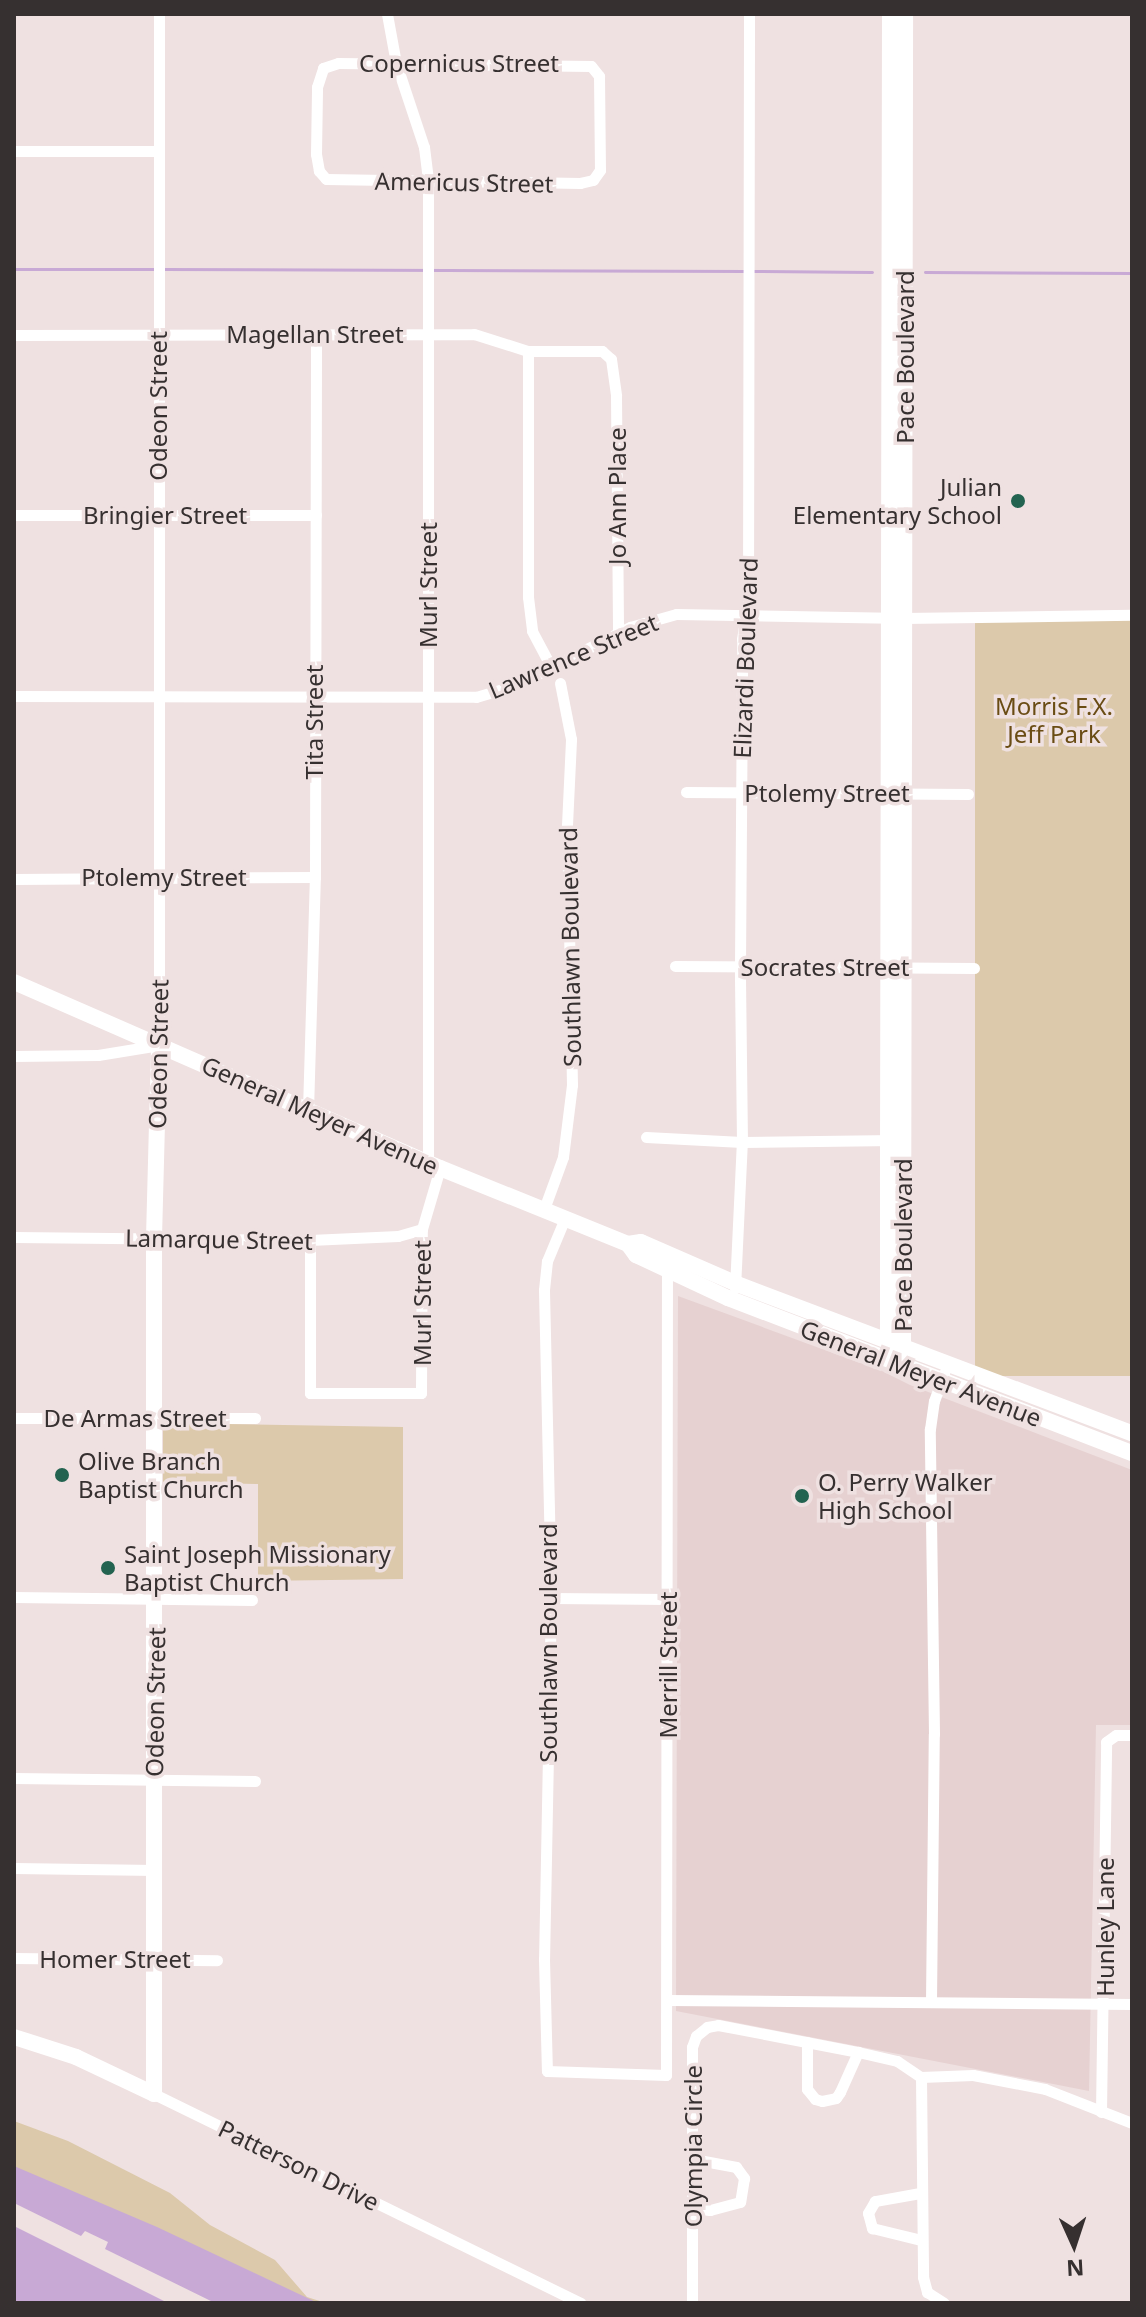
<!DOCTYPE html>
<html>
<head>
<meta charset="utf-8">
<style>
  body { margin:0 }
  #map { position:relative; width:1146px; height:2317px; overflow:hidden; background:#efe1e1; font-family:"Noto Sans",sans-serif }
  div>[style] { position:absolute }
  .built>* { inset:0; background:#e6d1d1 }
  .green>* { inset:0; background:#dcc9ab; transform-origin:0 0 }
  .water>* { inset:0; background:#c8a9d5 }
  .pier>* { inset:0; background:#efe1e1 }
  .stream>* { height:3px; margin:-1.5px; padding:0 1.5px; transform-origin:1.5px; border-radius:1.5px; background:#c8a9d5 }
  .street>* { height:11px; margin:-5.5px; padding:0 5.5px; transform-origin:5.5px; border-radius:5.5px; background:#fff }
  .secondary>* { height:16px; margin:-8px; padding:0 8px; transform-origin:8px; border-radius:8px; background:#fff }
  .dots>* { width:22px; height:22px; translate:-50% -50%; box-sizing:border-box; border:4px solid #efe1e1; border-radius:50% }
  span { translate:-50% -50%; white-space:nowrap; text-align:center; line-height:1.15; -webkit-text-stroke:7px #efe1e1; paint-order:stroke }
  .street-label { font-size:24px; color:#363030 }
  .poi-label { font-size:24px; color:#363030 }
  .right { translate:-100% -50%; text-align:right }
  .left { translate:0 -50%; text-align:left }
  .park-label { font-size:24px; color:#6a4c14 }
  .frame { position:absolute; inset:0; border:16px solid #363030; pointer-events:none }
  .north { position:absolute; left:1034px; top:2205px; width:80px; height:80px; -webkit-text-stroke:6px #efe1e1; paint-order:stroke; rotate:177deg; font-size:22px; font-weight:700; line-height:32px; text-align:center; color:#363030 }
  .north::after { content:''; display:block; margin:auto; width:28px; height:36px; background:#363030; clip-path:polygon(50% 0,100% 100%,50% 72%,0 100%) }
</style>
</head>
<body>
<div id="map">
  <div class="built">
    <i style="clip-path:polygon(678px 1296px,882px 1371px,910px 1385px,1132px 1470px,1132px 1725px,1096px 1725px,1089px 2091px,676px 2011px)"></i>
  </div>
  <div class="green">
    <i style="left:975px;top:617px;width:157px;height:759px"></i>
    <i style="clip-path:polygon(163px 1423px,403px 1427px,403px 1579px,258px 1581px,258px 1484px,163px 1482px)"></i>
    <i style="clip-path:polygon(14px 2121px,68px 2141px,170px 2193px,210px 2225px,275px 2260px,307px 2297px,326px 2303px,280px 2303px,14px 2172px)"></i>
  </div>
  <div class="water">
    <i style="clip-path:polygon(14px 2166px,157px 2227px,318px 2303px,14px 2303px)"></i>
  </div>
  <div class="pier">
    <i style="clip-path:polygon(14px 2203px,81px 2236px,85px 2231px,108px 2242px,105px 2249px,215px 2303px,168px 2303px,14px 2226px)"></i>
  </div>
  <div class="stream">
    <i style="left:14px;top:269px;width:140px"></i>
    <i style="left:162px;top:269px;width:584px;rotate:0.2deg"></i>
    <i style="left:754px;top:271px;width:118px;rotate:0.5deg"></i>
    <i style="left:925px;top:272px;width:207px;rotate:0.3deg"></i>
  </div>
  <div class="street">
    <i style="left:387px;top:14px;width:50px;rotate:79.6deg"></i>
    <i style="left:396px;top:63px;width:89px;rotate:71.6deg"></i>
    <i style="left:424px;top:147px;width:34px;rotate:83deg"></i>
    <i style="left:428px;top:181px;width:981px;rotate:90deg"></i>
    <i style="left:338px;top:63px;width:253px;rotate:0.7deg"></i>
    <i style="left:591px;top:66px;width:13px;rotate:51deg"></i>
    <i style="left:599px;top:76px;width:94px;rotate:89.4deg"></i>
    <i style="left:600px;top:170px;width:12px;rotate:125deg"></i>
    <i style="left:593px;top:180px;width:13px;rotate:167deg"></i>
    <i style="left:580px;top:183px;width:254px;rotate:-179.1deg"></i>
    <i style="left:326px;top:179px;width:11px;rotate:-131deg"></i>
    <i style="left:319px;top:171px;width:17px;rotate:-100deg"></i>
    <i style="left:316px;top:154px;width:67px;rotate:-89.1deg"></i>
    <i style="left:317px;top:87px;width:20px;rotate:-72deg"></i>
    <i style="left:323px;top:68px;width:16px;rotate:-18deg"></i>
    <i style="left:14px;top:151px;width:144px"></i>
    <i style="left:14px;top:335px;width:460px;rotate:-0.1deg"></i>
    <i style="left:474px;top:334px;width:57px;rotate:17.5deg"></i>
    <i style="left:528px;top:351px;width:74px"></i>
    <i style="left:602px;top:351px;width:12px;rotate:42deg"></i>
    <i style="left:611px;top:359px;width:37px;rotate:82deg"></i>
    <i style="left:616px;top:396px;width:238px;rotate:89.5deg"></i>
    <i style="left:528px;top:351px;width:246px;rotate:90deg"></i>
    <i style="left:528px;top:597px;width:34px;rotate:83deg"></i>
    <i style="left:532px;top:631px;width:40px;rotate:62deg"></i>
    <i style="left:14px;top:515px;width:302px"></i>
    <i style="left:14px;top:696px;width:462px;rotate:0.1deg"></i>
    <i style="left:476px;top:697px;width:42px;rotate:-16.7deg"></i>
    <i style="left:516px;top:685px;width:128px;rotate:-27deg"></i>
    <i style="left:630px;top:627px;width:48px;rotate:-15.8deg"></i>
    <i style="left:676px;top:614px;width:227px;rotate:1deg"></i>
    <i style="left:903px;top:618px;width:229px;rotate:-0.8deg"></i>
    <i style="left:686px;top:792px;width:282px;rotate:0.4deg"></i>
    <i style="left:14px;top:879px;width:301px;rotate:-0.4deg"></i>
    <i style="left:675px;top:966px;width:299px;rotate:0.4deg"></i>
    <i style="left:14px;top:1056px;width:84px;rotate:-0.7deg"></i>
    <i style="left:98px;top:1055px;width:62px;rotate:-9.3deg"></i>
    <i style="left:159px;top:1045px;width:1031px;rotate:-90deg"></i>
    <i style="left:308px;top:1110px;width:233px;rotate:-88.3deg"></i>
    <i style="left:315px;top:877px;width:542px;rotate:-89.89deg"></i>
    <i style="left:646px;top:1137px;width:96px;rotate:3deg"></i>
    <i style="left:742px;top:1142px;width:152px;rotate:-0.8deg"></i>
    <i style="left:544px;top:1209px;width:55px;rotate:-69.9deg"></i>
    <i style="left:563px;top:1157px;width:73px;rotate:-82.9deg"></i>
    <i style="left:572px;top:1085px;width:260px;rotate:-91.1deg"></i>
    <i style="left:567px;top:825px;width:86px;rotate:-87.3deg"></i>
    <i style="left:571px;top:739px;width:57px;rotate:-101.1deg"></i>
    <i style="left:565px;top:1218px;width:47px;rotate:112.7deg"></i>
    <i style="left:547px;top:1261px;width:29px;rotate:96deg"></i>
    <i style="left:544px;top:1290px;width:308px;rotate:88.7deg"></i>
    <i style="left:551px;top:1598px;width:361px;rotate:91.1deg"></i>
    <i style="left:544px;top:1959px;width:112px;rotate:88.5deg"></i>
    <i style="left:547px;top:2071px;width:119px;rotate:1.9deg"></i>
    <i style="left:666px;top:2075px;width:804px;rotate:-89.93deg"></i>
    <i style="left:667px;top:1271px;width:7px;rotate:-63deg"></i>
    <i style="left:14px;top:1237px;width:296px;rotate:0.6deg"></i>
    <i style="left:310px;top:1240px;width:88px;rotate:-2.6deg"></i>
    <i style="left:398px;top:1236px;width:25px;rotate:-16deg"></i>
    <i style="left:310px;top:1240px;width:153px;rotate:90deg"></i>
    <i style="left:310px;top:1393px;width:111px"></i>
    <i style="left:421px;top:1393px;width:164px;rotate:-89.7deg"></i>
    <i style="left:422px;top:1229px;width:64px;rotate:-73.6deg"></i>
    <i style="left:735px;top:1288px;width:146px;rotate:-87.3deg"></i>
    <i style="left:742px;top:1142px;width:176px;rotate:-90.7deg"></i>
    <i style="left:740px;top:966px;width:327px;rotate:-89.6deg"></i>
    <i style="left:742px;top:639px;width:38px;rotate:-81deg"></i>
    <i style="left:748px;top:601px;width:587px;rotate:-89.9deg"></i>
    <i style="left:14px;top:1418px;width:241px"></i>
    <i style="left:14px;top:1597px;width:238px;rotate:0.7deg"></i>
    <i style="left:551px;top:1598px;width:117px;rotate:0.5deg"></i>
    <i style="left:14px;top:1778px;width:241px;rotate:0.7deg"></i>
    <i style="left:14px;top:1868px;width:141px;rotate:0.8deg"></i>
    <i style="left:14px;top:1958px;width:203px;rotate:0.6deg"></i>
    <i style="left:668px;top:2000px;width:464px;rotate:0.5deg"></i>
    <i style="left:931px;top:2002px;width:268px;rotate:-89.4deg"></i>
    <i style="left:934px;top:1734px;width:305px;rotate:-90.8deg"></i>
    <i style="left:930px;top:1429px;width:28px;rotate:-82deg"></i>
    <i style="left:934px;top:1401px;width:30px;rotate:-70deg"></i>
    <i style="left:807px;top:2042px;width:47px;rotate:90deg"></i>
    <i style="left:807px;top:2089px;width:13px;rotate:51deg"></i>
    <i style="left:815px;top:2099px;width:7px;rotate:16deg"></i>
    <i style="left:822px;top:2101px;width:14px;rotate:-12deg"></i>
    <i style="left:836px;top:2098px;width:7px;rotate:-56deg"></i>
    <i style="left:840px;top:2092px;width:44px;rotate:-65.8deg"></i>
    <i style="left:921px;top:2077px;width:200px;rotate:89.4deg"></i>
    <i style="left:923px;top:2277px;width:16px;rotate:75deg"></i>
    <i style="left:927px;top:2292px;width:20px;rotate:33deg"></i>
    <i style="left:154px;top:2094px;width:475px;rotate:26.1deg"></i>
    <i style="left:1101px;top:2112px;width:370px;rotate:-89.2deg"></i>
    <i style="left:1106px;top:1742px;width:12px;rotate:-35deg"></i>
    <i style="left:1116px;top:1735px;width:16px"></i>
    <i style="left:693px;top:2159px;width:44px;rotate:10.5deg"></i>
    <i style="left:736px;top:2167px;width:14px;rotate:54deg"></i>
    <i style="left:744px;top:2178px;width:24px;rotate:99deg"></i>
    <i style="left:740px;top:2202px;width:31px;rotate:165deg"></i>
    <i style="left:710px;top:2210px;width:16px;rotate:-176deg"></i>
    <i style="left:920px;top:2193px;width:46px;rotate:169.9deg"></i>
    <i style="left:875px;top:2201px;width:14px;rotate:120deg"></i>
    <i style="left:868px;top:2213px;width:16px;rotate:75deg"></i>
    <i style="left:872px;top:2228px;width:50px;rotate:13.8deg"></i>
    <i style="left:692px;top:2303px;width:256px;rotate:-90deg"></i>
    <i style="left:692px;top:2047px;width:12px;rotate:-70deg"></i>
    <i style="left:696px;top:2036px;width:14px;rotate:-39deg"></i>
    <i style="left:707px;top:2027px;width:11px;rotate:-10deg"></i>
    <i style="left:718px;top:2025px;width:143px;rotate:10.9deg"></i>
    <i style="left:858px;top:2052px;width:40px;rotate:13deg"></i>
    <i style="left:897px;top:2061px;width:29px;rotate:34deg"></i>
    <i style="left:921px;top:2077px;width:52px;rotate:-2.2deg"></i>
    <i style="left:973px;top:2075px;width:73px;rotate:11deg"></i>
    <i style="left:1045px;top:2089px;width:93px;rotate:21.3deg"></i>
  </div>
  <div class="secondary">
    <i style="left:890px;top:14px;width:1168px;rotate:90.1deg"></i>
    <i style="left:888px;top:1182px;width:158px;rotate:90deg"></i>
    <i style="left:888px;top:1340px;width:24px;rotate:73deg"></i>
    <i style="left:14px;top:982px;width:465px;rotate:23.6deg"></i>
    <i style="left:440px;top:1168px;width:203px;rotate:22deg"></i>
    <i style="left:628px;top:1244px;width:13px;rotate:-9deg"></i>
    <i style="left:641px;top:1242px;width:105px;rotate:23.6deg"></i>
    <i style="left:737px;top:1284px;width:422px;rotate:20.7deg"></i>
    <i style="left:628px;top:1244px;width:14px;rotate:54deg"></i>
    <i style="left:636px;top:1255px;width:102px;rotate:25.1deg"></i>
    <i style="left:728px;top:1298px;width:433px;rotate:21deg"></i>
    <i style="left:895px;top:1363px;width:19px;rotate:-65deg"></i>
    <i style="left:903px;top:1346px;width:1332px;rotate:-89.91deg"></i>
    <i style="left:14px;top:2037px;width:65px;rotate:17.9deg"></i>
    <i style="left:76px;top:2057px;width:86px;rotate:25.4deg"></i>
    <i style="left:154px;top:2094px;width:856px;rotate:-90deg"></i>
    <i style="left:154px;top:1238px;width:193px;rotate:-88.5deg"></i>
  </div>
  <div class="dots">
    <i style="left:1018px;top:501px;background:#236350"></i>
    <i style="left:62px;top:1475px;background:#236350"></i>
    <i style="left:802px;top:1496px;background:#236350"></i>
    <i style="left:108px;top:1568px;background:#236350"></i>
  </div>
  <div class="street-label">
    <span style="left:459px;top:63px">Copernicus Street</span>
    <span style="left:464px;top:182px;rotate:1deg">Americus Street</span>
    <span style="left:315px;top:334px">Magellan Street</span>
    <span style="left:905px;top:357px;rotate:-90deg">Pace Boulevard</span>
    <span style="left:158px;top:406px;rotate:-90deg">Odeon Street</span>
    <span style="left:617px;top:496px;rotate:-90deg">Jo Ann Place</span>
    <span style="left:165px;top:515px">Bringier Street</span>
    <span style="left:428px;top:585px;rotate:-90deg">Murl Street</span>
    <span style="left:573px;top:656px;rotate:-23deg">Lawrence Street</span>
    <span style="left:745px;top:658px;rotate:-88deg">Elizardi Boulevard</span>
    <span style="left:314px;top:722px;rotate:-90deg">Tita Street</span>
    <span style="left:827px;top:793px">Ptolemy Street</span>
    <span style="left:164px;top:877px">Ptolemy Street</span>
    <span style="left:570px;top:947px;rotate:-91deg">Southlawn Boulevard</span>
    <span style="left:825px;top:967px">Socrates Street</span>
    <span style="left:158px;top:1054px;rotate:-89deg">Odeon Street</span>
    <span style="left:320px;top:1115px;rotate:24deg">General Meyer Avenue</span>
    <span style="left:219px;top:1239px;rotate:1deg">Lamarque Street</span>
    <span style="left:903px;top:1245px;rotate:-90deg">Pace Boulevard</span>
    <span style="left:422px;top:1303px;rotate:-90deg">Murl Street</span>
    <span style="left:921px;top:1373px;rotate:21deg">General Meyer Avenue</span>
    <span style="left:135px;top:1418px">De Armas Street</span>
    <span style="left:548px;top:1643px;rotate:-90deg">Southlawn Boulevard</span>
    <span style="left:668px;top:1665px;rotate:-90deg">Merrill Street</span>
    <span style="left:155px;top:1702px;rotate:-89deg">Odeon Street</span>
    <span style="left:1105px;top:1927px;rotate:-90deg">Hunley Lane</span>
    <span style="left:115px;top:1959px">Homer Street</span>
    <span style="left:693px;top:2146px;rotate:-90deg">Olympia Circle</span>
    <span style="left:299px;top:2165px;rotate:26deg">Patterson Drive</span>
  </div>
  <div class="poi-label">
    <span class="right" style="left:1002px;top:501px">Julian<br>Elementary School</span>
    <span class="left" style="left:78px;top:1475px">Olive Branch<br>Baptist Church</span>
    <span class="left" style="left:818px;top:1496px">O. Perry Walker<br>High School</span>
    <span class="left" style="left:124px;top:1568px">Saint Joseph Missionary<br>Baptist Church</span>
  </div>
  <div class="park-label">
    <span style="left:1054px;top:720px">Morris F.X.<br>Jeff Park</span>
  </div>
  <div class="frame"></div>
  <div class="north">N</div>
</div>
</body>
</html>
